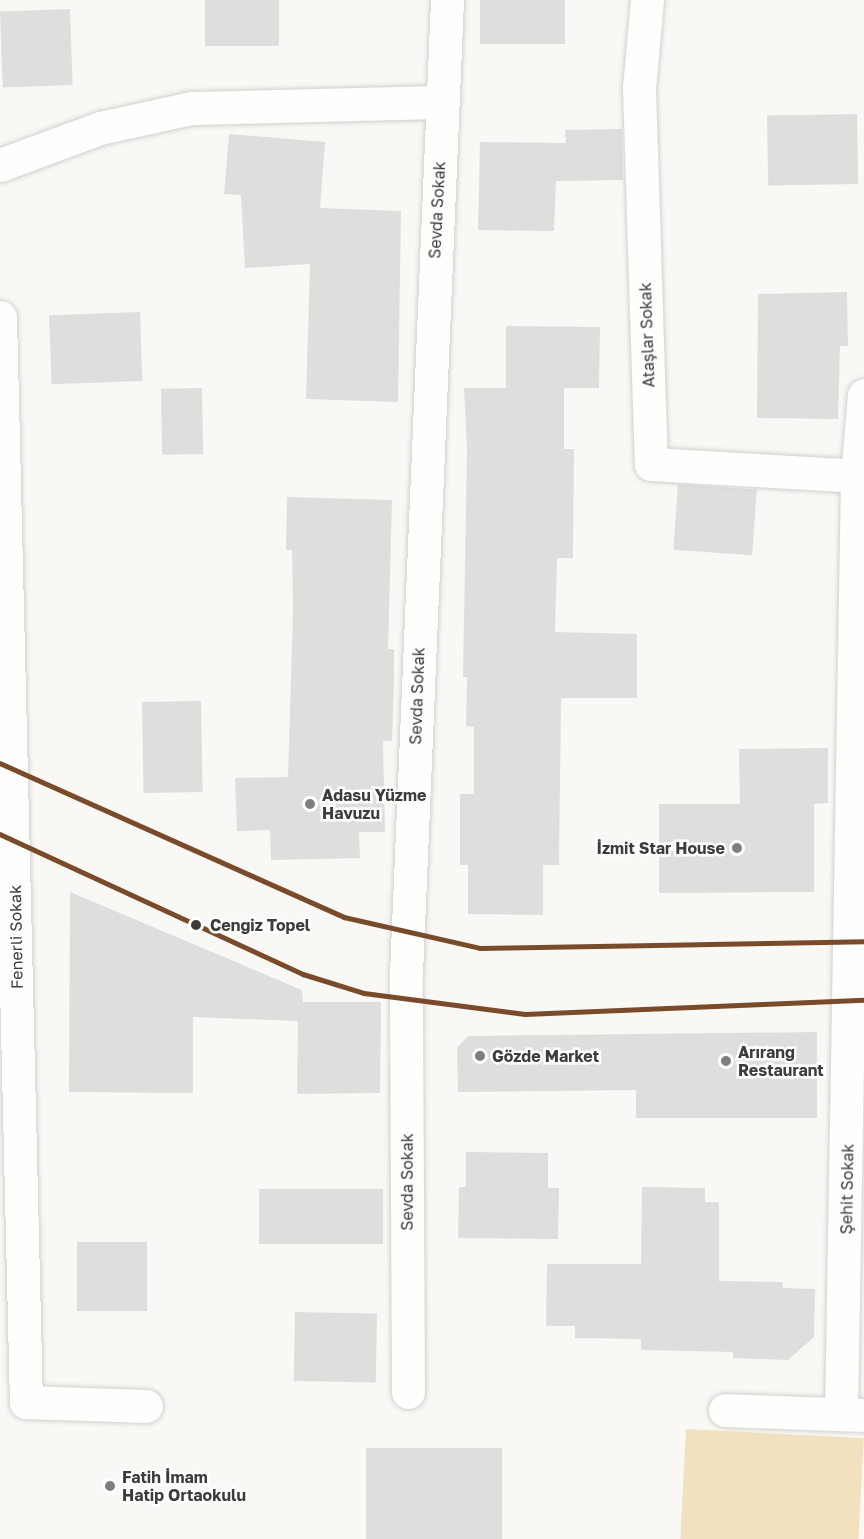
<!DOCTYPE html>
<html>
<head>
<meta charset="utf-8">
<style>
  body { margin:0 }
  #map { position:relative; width:864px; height:1539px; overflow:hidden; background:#f9f8f4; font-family:"Golos Text",sans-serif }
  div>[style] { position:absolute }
  .green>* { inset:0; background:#f1e1bf; transform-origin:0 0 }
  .building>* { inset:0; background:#dedfdd; transform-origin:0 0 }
  .roads { filter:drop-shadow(0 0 2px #d2d1ce) drop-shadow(0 0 2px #d2d1ce) }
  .minor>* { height:33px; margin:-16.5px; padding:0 16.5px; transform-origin:16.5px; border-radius:16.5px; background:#fefefd }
  .tram-1>* { height:4.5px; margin:-2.25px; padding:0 2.25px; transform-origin:2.25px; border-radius:2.25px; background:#7a4b2a }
  .dots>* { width:16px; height:16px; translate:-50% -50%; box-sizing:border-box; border:3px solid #fff; border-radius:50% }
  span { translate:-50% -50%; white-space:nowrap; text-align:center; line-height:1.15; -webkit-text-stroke:5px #fff; paint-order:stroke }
  .street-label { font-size:16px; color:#3e3c39 }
  .poi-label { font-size:16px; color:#3e3c39; font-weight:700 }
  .left { translate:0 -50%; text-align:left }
  .right { translate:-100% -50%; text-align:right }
  .stop-label { font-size:16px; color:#3e3c39; font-weight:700 }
</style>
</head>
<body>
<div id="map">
  <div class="green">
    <i style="left:686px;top:1429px;width:178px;height:110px;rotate:3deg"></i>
  </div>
  <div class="building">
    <i style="left:205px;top:0;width:74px;height:46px"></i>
    <i style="left:480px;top:0;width:85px;height:44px"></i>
    <i style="left:70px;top:9px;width:76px;height:70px;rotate:88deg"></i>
    <i style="left:857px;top:114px;width:70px;height:90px;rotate:89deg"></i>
    <i style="clip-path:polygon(622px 129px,623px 180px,556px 181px,554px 231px,478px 230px,480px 142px,566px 143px,565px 130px)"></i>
    <i style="clip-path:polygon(229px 134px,325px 142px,320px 208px,401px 211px,398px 402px,306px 399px,310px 264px,245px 268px,241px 195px,224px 194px)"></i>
    <i style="clip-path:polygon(847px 292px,848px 346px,840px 346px,838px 419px,757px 418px,758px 294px)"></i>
    <i style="left:140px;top:312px;width:69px;height:91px;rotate:88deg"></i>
    <i style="clip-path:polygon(506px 326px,600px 327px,599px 388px,564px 388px,564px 449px,574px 449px,573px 558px,557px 558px,555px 632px,637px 634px,637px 698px,561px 698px,559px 865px,543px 865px,543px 915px,468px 914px,468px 865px,460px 865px,460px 794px,474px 794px,474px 727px,466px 726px,467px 677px,463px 677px,467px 450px,464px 388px,506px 388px)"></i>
    <i style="left:202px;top:388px;width:66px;height:41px;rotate:89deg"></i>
    <i style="left:678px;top:484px;width:79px;height:66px;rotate:4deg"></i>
    <i style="clip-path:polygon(287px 497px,392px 500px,388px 649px,394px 649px,394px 680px,392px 741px,383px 741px,385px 832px,359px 832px,360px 858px,271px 860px,270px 830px,237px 831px,235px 778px,288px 777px,293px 611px,292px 550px,286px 550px)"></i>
    <i style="left:201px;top:701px;width:91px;height:59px;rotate:89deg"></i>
    <i style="clip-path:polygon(828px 748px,828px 803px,814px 804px,814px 892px,659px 893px,659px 804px,740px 804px,739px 749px)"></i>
    <i style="clip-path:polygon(70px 892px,302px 990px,303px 1002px,381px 1002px,380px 1093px,297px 1094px,298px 1021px,193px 1017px,193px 1093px,69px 1092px)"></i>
    <i style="clip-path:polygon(817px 1032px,817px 1118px,636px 1118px,636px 1090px,458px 1092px,457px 1048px,468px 1036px)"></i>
    <i style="clip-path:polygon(466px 1152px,548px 1153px,548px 1188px,559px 1188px,558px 1239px,458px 1238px,459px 1187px,466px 1187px)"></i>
    <i style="clip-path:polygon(642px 1187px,705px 1188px,705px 1202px,719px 1202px,719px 1281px,783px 1282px,783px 1288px,815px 1289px,814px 1337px,788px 1360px,733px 1358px,733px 1352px,641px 1350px,641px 1339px,575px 1338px,575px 1326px,546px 1326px,547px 1264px,641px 1264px)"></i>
    <i style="left:259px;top:1189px;width:124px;height:55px"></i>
    <i style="left:77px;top:1242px;width:70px;height:69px"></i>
    <i style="left:295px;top:1312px;width:82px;height:69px;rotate:1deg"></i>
    <i style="left:366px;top:1448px;width:136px;height:91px"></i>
  </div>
  <div class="roads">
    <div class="minor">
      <i style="left:647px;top:0;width:88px;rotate:95.2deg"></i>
      <i style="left:639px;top:88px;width:376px;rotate:88.2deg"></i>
      <i style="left:651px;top:464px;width:206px;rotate:3.3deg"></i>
      <i style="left:0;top:165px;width:107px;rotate:-20.3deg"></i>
      <i style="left:100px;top:128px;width:94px;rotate:-12.3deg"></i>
      <i style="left:192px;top:108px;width:250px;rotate:-1.4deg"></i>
      <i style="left:0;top:317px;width:1085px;rotate:88.63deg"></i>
      <i style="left:26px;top:1402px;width:120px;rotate:1.9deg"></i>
      <i style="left:408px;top:1392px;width:418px;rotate:-90.3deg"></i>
      <i style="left:406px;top:974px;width:975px;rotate:-87.59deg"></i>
      <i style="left:725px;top:1410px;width:137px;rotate:2.1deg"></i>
      <i style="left:841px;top:1414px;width:938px;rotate:-89.02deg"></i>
      <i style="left:857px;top:476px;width:81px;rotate:-85.1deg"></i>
    </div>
  </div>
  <div class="tram-1">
    <i style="left:0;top:763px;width:377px;rotate:24.1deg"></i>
    <i style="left:344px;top:917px;width:139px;rotate:12.8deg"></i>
    <i style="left:480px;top:948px;width:384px;rotate:-1deg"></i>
    <i style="left:0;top:834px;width:334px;rotate:24.8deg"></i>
    <i style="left:303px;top:974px;width:64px;rotate:17.3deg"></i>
    <i style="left:364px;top:993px;width:162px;rotate:7.4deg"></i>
    <i style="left:525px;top:1014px;width:339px;rotate:-2.4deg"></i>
  </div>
  <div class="dots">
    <i style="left:310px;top:804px;background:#7f7e7a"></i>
    <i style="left:737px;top:848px;background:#7f7e7a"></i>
    <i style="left:196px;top:925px;background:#3e3c39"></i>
    <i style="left:480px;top:1056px;background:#7f7e7a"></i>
    <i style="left:726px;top:1061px;background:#7f7e7a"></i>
    <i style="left:110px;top:1486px;background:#7f7e7a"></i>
  </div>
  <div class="street-label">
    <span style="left:437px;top:210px;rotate:-87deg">Sevda Sokak</span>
    <span style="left:647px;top:335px;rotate:-92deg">Ataşlar Sokak</span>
    <span style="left:417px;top:696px;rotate:-88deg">Sevda Sokak</span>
    <span style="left:16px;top:937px;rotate:-91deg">Fenerli Sokak</span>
    <span style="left:407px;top:1182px;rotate:-90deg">Sevda Sokak</span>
    <span style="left:847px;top:1189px;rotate:-89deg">Şehit Sokak</span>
  </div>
  <div class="poi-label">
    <span class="left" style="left:322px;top:804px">Adasu Yüzme<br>Havuzu</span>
    <span class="right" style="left:725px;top:848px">İzmit Star House</span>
    <span class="left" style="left:738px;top:1061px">Arırang<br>Restaurant</span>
    <span class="left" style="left:492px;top:1056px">Gözde Market</span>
    <span class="left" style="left:122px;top:1486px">Fatih İmam<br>Hatip Ortaokulu</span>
  </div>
  <div class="stop-label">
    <span class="left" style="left:210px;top:925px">Cengiz Topel</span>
  </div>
</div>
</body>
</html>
